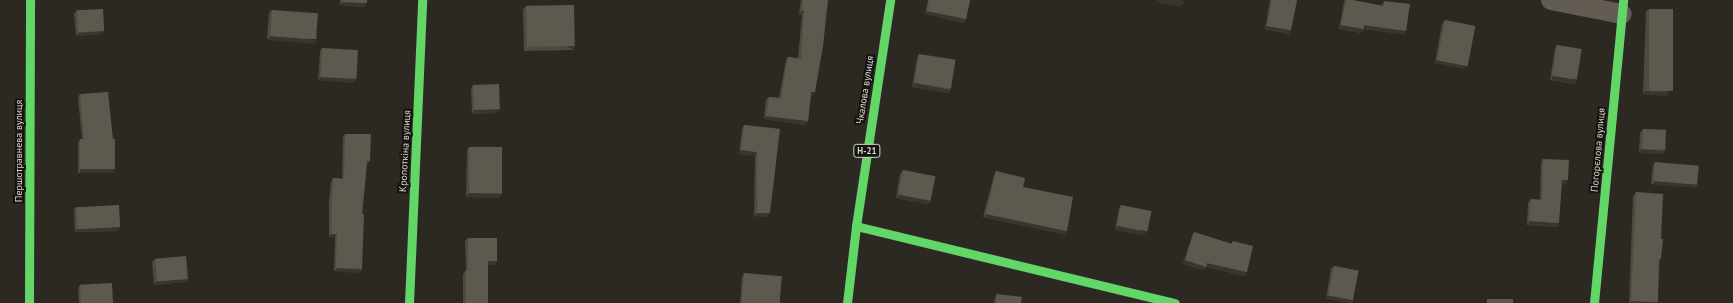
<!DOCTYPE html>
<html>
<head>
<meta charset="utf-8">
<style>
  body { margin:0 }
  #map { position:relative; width:1733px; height:303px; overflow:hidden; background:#2c2923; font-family:"PT Sans",sans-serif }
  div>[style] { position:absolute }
  .street>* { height:20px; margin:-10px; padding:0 10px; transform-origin:10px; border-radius:10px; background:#625c52 }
  .fast>* { height:9px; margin:-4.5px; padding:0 4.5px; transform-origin:4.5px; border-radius:4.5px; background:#63d668 }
  .wall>* { inset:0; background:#4f4a3f }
  .shaded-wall>* { inset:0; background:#3a362d; transform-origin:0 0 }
  .building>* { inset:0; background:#5e594f; transform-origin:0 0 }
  span { translate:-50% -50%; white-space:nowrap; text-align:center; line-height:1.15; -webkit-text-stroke:4px #15130e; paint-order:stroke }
  .shield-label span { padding:1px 3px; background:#15130e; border:1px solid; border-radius:3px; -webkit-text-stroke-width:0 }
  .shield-label { font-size:9px; color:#dbd7d0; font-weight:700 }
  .street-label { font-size:10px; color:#dbd7d0 }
</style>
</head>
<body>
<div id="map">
  <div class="street">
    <i style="left:1551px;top:0;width:72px;rotate:11.2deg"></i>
  </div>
  <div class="fast">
    <i style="left:856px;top:226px;width:328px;rotate:13.6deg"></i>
    <i style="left:29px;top:303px;width:303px;rotate:-89.8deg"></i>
    <i style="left:409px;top:303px;width:303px;rotate:-87.5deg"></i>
    <i style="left:847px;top:303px;width:78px;rotate:-83.3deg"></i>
    <i style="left:856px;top:226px;width:229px;rotate:-81.4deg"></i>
    <i style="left:1594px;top:303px;width:304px;rotate:-84.5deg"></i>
  </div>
  <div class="wall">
    <i style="clip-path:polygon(340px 0,367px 0,364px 7px,340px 5px)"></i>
    <i style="clip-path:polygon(801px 0,828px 0,812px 96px,811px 96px,808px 121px,805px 125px,764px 119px,766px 100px,769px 97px,779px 98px,786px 60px,788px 57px,798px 58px,802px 15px,799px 15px)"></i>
    <i style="clip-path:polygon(928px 0,970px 0,966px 19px,963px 23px,925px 14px)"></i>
    <i style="clip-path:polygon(1270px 0,1297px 0,1289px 34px,1265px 29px)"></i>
    <i style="clip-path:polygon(1345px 0,1352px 0,1382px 6px,1382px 4px,1384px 1px,1403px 34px,1364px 29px,1361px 33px,1339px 29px,1344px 2px)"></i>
    <i style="clip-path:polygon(526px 6px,575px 46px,573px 50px,524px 51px,523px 10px)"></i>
    <i style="clip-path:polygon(1649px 9px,1667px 96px,1643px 94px,1646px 12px)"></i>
    <i style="clip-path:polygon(77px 10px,102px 34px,76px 36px,74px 14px)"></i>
    <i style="clip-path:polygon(272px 10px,313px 43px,267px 39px,269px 13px)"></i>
    <i style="clip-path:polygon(1445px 20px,1465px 69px,1435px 63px,1442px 24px)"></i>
    <i style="clip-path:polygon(1557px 45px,1575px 84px,1550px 80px,1555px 48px)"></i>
    <i style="clip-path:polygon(322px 48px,356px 79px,354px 83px,318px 80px,320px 51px)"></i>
    <i style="clip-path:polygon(919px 54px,951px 90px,948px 93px,912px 87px,917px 58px)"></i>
    <i style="clip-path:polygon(473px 85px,500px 109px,497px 113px,472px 114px,471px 88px)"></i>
    <i style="clip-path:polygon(80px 94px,113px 139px,115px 169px,113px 173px,78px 173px,78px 143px,80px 139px,82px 139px,78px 97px)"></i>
    <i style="clip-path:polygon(744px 125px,780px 129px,767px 217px,754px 216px,755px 156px,739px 154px,742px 129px)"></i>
    <i style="clip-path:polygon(1643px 129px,1665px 151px,1663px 154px,1639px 153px,1640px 133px)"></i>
    <i style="clip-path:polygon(345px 134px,368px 164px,367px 164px,362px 214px,362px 269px,360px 272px,334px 271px,335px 237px,329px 237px,329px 201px,331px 182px,333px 178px,342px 179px,343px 137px)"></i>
    <i style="clip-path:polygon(469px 147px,502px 194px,499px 198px,466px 197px,467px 150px)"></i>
    <i style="clip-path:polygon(1543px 159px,1566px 184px,1562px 184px,1557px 227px,1527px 225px,1528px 203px,1531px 199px,1540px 200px,1541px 162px)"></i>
    <i style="clip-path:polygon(1655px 162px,1695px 187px,1651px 184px,1653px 165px)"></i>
    <i style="clip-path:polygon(903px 170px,930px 200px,928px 204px,896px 198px,900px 174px)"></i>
    <i style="clip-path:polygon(996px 171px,1023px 187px,1067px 231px,1064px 234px,983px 217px,994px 175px)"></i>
    <i style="clip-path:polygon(1636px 192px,1661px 239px,1657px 303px,1629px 303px,1633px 196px)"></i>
    <i style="clip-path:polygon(1121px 205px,1144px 235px,1115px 230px,1119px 208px)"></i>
    <i style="clip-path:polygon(76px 207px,118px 231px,75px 232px,74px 210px)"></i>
    <i style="clip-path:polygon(1194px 232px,1231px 244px,1233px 241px,1247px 272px,1245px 276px,1206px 267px,1203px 270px,1183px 264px,1192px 236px)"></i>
    <i style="clip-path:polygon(468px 238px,495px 265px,488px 265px,488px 303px,463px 303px,463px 274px,466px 270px,465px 241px)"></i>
    <i style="clip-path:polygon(155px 259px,188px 279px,186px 282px,154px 285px,152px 262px)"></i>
    <i style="clip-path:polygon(1334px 266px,1359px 271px,1326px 299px,1331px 269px)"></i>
    <i style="clip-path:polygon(744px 273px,781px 303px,740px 303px,742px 277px)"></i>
    <i style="clip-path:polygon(80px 285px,113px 303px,79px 303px,78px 288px)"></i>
    <i style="clip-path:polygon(997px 294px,1021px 303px,994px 303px,995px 297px)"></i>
  </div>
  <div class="shaded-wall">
    <i style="clip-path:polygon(1158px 0,1180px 0,1185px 1px,1181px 7px,1156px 2px)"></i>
    <i style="clip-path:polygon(343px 2px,367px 3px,364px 7px,340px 5px)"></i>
    <i style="clip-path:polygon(802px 11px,804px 11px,802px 15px,799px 15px)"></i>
    <i style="clip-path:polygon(927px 11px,966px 19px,963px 23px,925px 14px)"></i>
    <i style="clip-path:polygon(1341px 25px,1364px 29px,1361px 33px,1339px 29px)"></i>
    <i style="left:1364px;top:25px;width:42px;height:4px;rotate:8deg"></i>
    <i style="clip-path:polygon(1267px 26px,1291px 30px,1289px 34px,1265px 29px)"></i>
    <i style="clip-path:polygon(104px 31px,102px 34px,76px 36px,78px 33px)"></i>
    <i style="left:269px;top:36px;width:47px;height:4px;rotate:5deg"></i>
    <i style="left:575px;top:46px;width:4px;height:49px;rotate:117deg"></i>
    <i style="clip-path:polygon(1437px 60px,1468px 66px,1465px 69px,1435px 63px)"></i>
    <i style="left:1552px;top:76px;width:25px;height:4px;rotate:9deg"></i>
    <i style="clip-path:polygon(320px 77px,356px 79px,354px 83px,318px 80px)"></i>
    <i style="clip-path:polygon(914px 83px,951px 90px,948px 93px,912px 87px)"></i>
    <i style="clip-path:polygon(1645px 91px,1670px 92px,1667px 96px,1643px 94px)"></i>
    <i style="clip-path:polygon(811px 92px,815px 92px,812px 96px,809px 95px)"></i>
    <i style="clip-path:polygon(500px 109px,497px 113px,472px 114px,474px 110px)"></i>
    <i style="clip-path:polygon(766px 116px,808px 121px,805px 125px,764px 119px)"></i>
    <i style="clip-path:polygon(1641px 149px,1665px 151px,1663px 154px,1639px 153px)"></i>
    <i style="clip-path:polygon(741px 150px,757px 152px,755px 156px,739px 154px)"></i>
    <i style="clip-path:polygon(367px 161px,370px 161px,368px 164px,365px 164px)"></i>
    <i style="left:80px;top:169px;width:35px;height:4px"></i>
    <i style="clip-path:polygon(1562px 180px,1568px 180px,1566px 184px,1559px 184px)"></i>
    <i style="left:1654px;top:181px;width:43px;height:4px;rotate:4deg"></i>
    <i style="clip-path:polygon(469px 193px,502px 194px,499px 198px,466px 197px)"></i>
    <i style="left:898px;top:194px;width:33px;height:4px;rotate:11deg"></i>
    <i style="clip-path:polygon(757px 213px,770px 213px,767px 217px,754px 216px)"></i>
    <i style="left:986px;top:214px;width:83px;height:4px;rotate:12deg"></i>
    <i style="left:1529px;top:221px;width:30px;height:4px;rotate:4deg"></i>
    <i style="clip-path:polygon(1117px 226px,1146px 232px,1144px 235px,1115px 230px)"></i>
    <i style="clip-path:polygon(120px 227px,118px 231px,75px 232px,77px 229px)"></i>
    <i style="clip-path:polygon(331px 234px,337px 234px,335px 237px,329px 237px)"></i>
    <i style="clip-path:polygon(1185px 260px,1207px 263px,1247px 272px,1245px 276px,1206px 267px,1203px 270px,1183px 264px)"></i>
    <i style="clip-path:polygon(488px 261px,497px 261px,495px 265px,486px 265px)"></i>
    <i style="left:336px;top:268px;width:26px;height:4px;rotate:2deg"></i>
    <i style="clip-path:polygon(188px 279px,186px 282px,154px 285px,157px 281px)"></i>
    <i style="clip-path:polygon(1328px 295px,1354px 300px,1352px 303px,1349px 303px,1326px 299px)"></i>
    <i style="clip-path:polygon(1631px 301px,1658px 302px,1657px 303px,1630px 303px)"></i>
  </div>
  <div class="building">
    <i style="clip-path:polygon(343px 0,367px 0,367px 3px,343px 2px)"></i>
    <i style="clip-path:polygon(803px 0,828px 0,823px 46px,815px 92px,811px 92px,808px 121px,766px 116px,769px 97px,781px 98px,788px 57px,801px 59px,804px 11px,802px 11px)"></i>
    <i style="clip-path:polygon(929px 0,970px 0,966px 19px,927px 11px)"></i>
    <i style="clip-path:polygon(1272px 0,1297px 0,1291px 30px,1267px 26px)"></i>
    <i style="clip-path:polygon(1346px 0,1352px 0,1384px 6px,1384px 1px,1410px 4px,1406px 31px,1364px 25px,1364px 29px,1341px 25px)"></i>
    <i style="left:574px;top:5px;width:41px;height:48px;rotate:89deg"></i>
    <i style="left:103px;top:9px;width:22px;height:26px;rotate:87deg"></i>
    <i style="left:1649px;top:9px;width:24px;height:82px"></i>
    <i style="left:272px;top:10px;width:46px;height:26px;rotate:4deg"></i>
    <i style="left:1445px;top:20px;width:31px;height:41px;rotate:11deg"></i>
    <i style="left:1557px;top:45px;width:25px;height:31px;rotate:9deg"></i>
    <i style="left:322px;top:48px;width:36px;height:29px;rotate:3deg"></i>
    <i style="left:919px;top:54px;width:37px;height:29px;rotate:9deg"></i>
    <i style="left:499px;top:84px;width:25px;height:26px;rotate:88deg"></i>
    <i style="clip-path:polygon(108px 92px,113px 139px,115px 139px,115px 169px,80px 169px,80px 139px,84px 139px,80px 94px)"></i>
    <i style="clip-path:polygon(744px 125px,780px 129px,770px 213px,757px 213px,757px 152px,741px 150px)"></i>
    <i style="left:1643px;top:129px;width:23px;height:20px;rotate:2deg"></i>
    <i style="clip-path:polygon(345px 134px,371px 134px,370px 161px,367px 161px,362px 214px,364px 214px,362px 269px,336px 268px,337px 234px,331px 234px,332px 197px,333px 178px,344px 179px)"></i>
    <i style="left:469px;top:147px;width:33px;height:46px"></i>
    <i style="clip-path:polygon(1543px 159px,1569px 160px,1568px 180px,1562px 180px,1559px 223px,1529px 221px,1531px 199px,1542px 200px)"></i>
    <i style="left:1655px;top:162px;width:44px;height:19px;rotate:5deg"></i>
    <i style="left:903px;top:170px;width:33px;height:25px;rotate:11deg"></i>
    <i style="clip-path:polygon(996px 171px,1025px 178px,1023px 187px,1073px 197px,1067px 231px,986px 214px)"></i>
    <i style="clip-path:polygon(1636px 192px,1663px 194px,1661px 239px,1663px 239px,1661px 259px,1659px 259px,1658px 302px,1631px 301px)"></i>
    <i style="left:119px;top:205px;width:22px;height:43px;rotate:87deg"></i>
    <i style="left:1121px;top:205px;width:31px;height:21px;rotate:11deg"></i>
    <i style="clip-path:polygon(1194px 232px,1232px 244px,1233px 241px,1253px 246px,1247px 272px,1207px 263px,1206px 267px,1185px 260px)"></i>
    <i style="clip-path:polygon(468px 238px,497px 238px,497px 261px,488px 261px,488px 303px,466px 303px,466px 270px,468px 270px)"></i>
    <i style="left:186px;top:256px;width:23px;height:31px;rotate:85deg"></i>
    <i style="left:1334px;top:266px;width:25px;height:30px;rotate:11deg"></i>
    <i style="left:744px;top:273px;width:38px;height:30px;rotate:5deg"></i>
    <i style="left:112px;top:283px;width:20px;height:32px;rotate:87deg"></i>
    <i style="clip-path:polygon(997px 294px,1022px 297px,1021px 303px,996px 303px)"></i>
    <i style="left:1487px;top:299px;width:26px;height:4px"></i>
  </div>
  <div class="shield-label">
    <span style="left:867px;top:151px">Н-21</span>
  </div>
  <div class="street-label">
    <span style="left:865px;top:90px;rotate:-81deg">Чкалова вулиця</span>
    <span style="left:1598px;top:150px;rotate:-85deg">Погорєлова вулиця</span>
    <span style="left:19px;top:151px;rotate:-90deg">Першотравнева вулиця</span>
    <span style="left:405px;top:151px;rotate:-87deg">Кропоткіна вулиця</span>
  </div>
</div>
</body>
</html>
